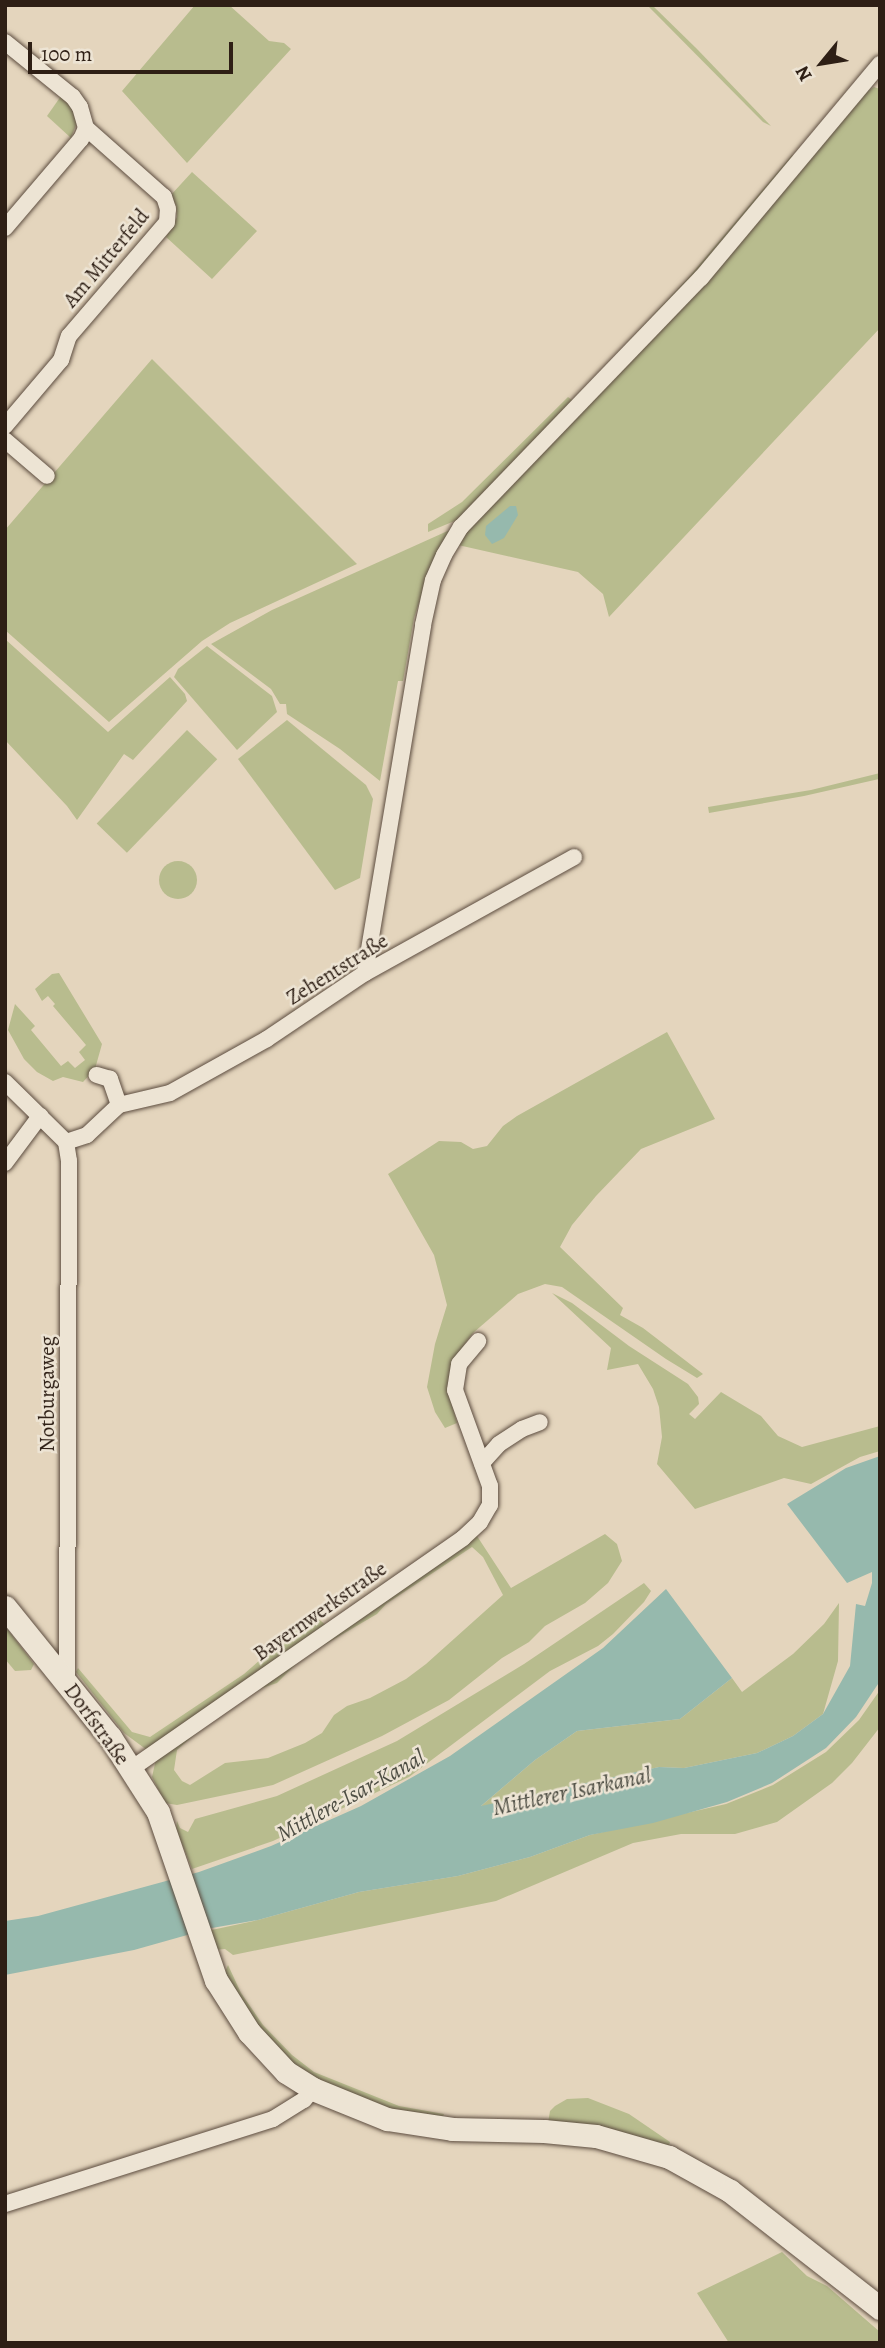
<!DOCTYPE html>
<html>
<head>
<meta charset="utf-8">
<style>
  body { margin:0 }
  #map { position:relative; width:885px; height:2348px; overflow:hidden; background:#e4d5bd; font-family:Alegreya,serif }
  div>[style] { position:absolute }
  .green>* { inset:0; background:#b8bc8e; transform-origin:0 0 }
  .round { border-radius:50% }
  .water>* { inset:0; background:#96b9ad }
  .roads { filter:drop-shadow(0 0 2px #5c4c3f) drop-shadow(0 0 2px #5c4c3f) }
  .street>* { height:16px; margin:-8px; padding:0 8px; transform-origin:8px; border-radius:8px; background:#ede4d4 }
  .secondary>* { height:23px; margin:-11.5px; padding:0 11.5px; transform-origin:11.5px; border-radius:11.5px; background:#ede4d4 }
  span { translate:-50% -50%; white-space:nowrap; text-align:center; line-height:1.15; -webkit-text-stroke:5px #ede4d4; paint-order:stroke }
  .street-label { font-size:21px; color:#2e1f15 }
  .water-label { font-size:23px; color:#4d4d43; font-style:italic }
  .frame { position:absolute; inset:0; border:7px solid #2e1f15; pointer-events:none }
  .north { position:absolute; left:787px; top:28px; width:70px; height:70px; -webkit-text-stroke:5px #ede4d4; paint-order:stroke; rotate:240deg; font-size:19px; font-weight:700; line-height:28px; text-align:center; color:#2e1f15 }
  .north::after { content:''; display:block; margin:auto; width:24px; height:32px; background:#2e1f15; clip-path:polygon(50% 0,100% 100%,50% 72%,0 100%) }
  .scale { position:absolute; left:28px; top:42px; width:205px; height:32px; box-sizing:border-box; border:4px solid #2e1f15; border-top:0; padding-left:9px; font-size:21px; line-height:24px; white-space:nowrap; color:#2e1f15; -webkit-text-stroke:5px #ede4d4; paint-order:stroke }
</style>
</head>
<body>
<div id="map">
  <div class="green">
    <i style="clip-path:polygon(195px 5px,229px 5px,269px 41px,284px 43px,291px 49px,187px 163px,122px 91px)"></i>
    <i style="clip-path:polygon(647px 5px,652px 5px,697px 49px,771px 126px,763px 122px)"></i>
    <i style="clip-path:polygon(874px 87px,880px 89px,880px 328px,609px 617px,603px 594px,578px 572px,458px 545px,470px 526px,866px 92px)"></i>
    <i style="clip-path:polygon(61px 96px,72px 109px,77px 122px,71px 138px,47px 116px)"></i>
    <i style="clip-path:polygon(792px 155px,794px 157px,692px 280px,457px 520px,428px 532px,428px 524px,462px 502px,568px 397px,572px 400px,591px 381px,688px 278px)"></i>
    <i style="clip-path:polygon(192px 172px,257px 231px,212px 279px,166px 237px,177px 217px,176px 205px,170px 196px)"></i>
    <i style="clip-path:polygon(152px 359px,357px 564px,230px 623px,202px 641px,109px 722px,5px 630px,5px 530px)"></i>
    <i style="clip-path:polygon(452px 529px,427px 578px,414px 618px,403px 681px,398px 681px,380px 781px,340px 749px,287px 714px,286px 704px,280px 704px,271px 689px,211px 644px,272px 610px)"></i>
    <i style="clip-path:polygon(5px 639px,108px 732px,170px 677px,185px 694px,187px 701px,133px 760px,124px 754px,77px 820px,67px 806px,5px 740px)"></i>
    <i style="clip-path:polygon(207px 646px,272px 696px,277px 712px,237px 750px,174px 677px,178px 669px)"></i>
    <i style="clip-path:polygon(287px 720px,366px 785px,373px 799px,360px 878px,335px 890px,238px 759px)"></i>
    <i style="left:187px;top:730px;width:42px;height:130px;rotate:44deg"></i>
    <i style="clip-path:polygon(880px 773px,879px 779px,804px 796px,709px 813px,708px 807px,811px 790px)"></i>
    <i class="round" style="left:159px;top:861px;width:38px;height:38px"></i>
    <i style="clip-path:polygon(59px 973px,102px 1044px,95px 1069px,83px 1082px,63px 1077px,53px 1081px,37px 1072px,24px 1059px,8px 1030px,15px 1004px,35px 1026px,31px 1030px,61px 1066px,68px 1061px,75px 1068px,85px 1060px,79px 1052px,86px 1045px,53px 1006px,55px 1004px,48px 996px,42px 1001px,35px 989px,52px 974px)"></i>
    <i style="clip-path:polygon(667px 1032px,715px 1119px,641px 1149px,596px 1196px,572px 1225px,560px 1247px,623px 1308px,620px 1315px,643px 1328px,703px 1374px,697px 1378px,666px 1359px,562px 1287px,545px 1284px,518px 1294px,473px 1333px,464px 1345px,450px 1396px,457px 1423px,445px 1428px,435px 1412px,427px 1387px,435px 1344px,447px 1305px,434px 1255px,388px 1174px,439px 1141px,461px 1142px,473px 1149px,487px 1146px,503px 1126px,517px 1116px)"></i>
    <i style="clip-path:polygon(552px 1293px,572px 1303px,629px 1346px,688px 1384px,698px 1397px,699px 1404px,689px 1414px,695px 1419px,721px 1392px,761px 1416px,778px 1436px,802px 1447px,880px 1426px,880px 1451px,860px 1457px,811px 1484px,784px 1478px,695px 1509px,657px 1464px,662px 1437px,659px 1407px,653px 1389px,638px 1364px,607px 1370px,611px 1348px)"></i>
    <i style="clip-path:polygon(evenodd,605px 1534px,617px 1544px,622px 1561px,608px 1583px,585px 1603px,545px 1626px,529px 1642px,502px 1658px,449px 1700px,382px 1736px,273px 1785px,177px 1805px,165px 1803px,152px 1777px,156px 1759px,477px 1536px,511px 1588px,605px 1534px,472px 1547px,483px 1557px,503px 1595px,426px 1664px,406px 1679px,370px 1698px,347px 1706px,334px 1715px,322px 1733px,305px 1743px,268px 1758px,225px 1763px,190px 1785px,182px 1781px,174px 1770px,177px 1750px,201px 1729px,256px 1690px,277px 1683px,302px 1658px,377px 1614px,386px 1604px,472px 1547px)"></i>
    <i style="clip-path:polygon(644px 1583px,651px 1591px,644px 1602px,613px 1634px,598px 1646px,550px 1671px,409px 1777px,273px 1841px,192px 1869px,176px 1829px,177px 1821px,180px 1828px,188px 1832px,195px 1819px,277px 1796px,397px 1741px,524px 1664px)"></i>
    <i style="clip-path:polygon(839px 1603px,838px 1661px,823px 1714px,793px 1736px,757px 1753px,684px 1768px,659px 1767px,480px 1807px,535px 1760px,577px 1731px,680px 1719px,732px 1678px,742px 1692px,793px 1654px,824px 1624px)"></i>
    <i style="clip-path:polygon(312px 1614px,326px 1625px,147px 1750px,124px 1733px,76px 1672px,78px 1668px,132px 1732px,150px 1737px,244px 1674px)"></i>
    <i style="clip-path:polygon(5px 1626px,34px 1664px,31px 1670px,15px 1671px,5px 1659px)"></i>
    <i style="clip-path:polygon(880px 1690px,880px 1727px,852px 1763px,832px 1783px,777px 1822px,735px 1834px,681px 1834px,633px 1843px,496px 1901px,233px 1955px,225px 1949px,213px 1950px,207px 1931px,258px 1920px,359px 1892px,458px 1876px,530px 1857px,590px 1835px,726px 1804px,773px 1785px,826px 1752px,859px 1720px)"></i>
    <i style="clip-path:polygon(228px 1965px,241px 1993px,263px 2025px,292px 2055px,314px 2072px,399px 2106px,444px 2114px,442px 2119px,376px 2109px,308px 2077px,261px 2034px,224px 1974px)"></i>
    <i style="clip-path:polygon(588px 2098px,629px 2114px,670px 2142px,668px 2149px,548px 2123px,550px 2111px,555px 2106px,567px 2099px)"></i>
    <i style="clip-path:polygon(782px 2252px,807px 2276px,827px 2286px,880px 2332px,880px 2343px,729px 2343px,697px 2293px)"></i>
  </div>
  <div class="water">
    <i style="clip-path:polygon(510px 506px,516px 506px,518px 515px,504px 538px,492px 544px,485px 535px,486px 526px)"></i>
    <i style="clip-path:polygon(880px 1456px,880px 1681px,856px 1717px,826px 1748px,772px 1783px,727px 1802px,653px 1823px,590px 1835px,530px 1857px,458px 1876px,359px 1892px,258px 1920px,212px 1928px,134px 1950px,5px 1975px,5px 1921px,38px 1916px,199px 1872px,271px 1846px,361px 1806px,450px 1756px,603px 1648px,666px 1589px,732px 1678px,680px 1719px,577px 1731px,535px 1760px,481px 1806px,659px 1767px,684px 1768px,757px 1753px,793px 1736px,823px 1714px,850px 1666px,856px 1604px,865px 1606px,872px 1583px,872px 1572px,847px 1583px,787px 1504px,846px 1468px)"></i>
  </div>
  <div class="roads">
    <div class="street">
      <i style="left:5px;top:42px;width:87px;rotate:39deg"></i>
      <i style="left:73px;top:97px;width:12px;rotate:55deg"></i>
      <i style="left:80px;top:107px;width:22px;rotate:74deg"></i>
      <i style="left:86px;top:128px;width:12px;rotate:114deg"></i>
      <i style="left:81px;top:139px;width:117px;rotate:130.5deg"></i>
      <i style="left:5px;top:426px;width:87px;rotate:-49.7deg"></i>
      <i style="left:61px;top:360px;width:25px;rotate:-72deg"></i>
      <i style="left:69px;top:336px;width:150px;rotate:-49.3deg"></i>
      <i style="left:167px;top:222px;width:13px;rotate:-86deg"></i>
      <i style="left:168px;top:209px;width:13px;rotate:-108deg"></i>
      <i style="left:164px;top:197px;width:104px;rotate:-138.5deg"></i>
      <i style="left:5px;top:440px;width:55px;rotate:40.6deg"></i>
      <i style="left:365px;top:973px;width:353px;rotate:-80.5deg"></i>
      <i style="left:423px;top:625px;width:46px;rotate:-77.5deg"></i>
      <i style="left:433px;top:580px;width:27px;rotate:-66deg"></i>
      <i style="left:444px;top:555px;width:33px;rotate:-59deg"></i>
      <i style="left:461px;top:527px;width:346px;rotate:-46.1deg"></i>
      <i style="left:701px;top:278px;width:279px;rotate:-50.1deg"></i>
      <i style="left:5px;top:1082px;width:86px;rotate:44.5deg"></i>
      <i style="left:66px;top:1142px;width:19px;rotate:81deg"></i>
      <i style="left:69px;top:1161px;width:522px;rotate:90.22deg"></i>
      <i style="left:119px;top:1105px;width:52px;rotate:-13.2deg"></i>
      <i style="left:170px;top:1093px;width:111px;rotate:-29.1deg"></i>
      <i style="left:267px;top:1039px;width:118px;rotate:-34deg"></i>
      <i style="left:365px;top:973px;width:239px;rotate:-29deg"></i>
      <i style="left:66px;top:1142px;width:22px;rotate:-18deg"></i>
      <i style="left:87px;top:1135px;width:44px;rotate:-43.2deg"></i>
      <i style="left:119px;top:1105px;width:28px;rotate:-109deg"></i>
      <i style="left:110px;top:1079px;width:14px;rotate:-163deg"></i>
      <i style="left:5px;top:1163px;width:59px;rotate:-53.3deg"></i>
      <i style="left:482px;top:1463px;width:25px;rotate:-48deg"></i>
      <i style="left:499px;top:1444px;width:27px;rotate:-33deg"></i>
      <i style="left:522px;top:1429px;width:19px;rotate:-21deg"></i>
      <i style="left:131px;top:1769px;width:404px;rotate:-34.8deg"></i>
      <i style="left:463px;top:1538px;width:23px;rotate:-43deg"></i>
      <i style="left:480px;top:1522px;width:20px;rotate:-60deg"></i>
      <i style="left:490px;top:1505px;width:19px;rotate:-90deg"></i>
      <i style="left:490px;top:1486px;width:102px;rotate:-110deg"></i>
      <i style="left:455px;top:1390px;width:26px;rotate:-81deg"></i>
      <i style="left:459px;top:1364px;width:30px;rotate:-50deg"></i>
      <i style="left:5px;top:2204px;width:281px;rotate:-17.6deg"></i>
      <i style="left:273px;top:2119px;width:36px;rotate:-32deg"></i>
      <i style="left:304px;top:2100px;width:14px;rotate:-51deg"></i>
    </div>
    <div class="secondary">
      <i style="left:5px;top:1607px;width:167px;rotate:51.1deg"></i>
      <i style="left:110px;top:1737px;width:89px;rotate:57.4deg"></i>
      <i style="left:158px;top:1812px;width:178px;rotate:71deg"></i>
      <i style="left:216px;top:1980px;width:62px;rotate:57.6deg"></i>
      <i style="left:249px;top:2032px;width:54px;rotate:47.2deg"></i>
      <i style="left:286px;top:2072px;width:32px;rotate:32deg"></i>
      <i style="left:313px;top:2089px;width:80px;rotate:22.1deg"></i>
      <i style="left:387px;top:2119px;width:66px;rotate:8.7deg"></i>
      <i style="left:452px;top:2129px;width:92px;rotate:1.2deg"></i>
      <i style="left:544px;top:2131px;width:52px;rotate:5.5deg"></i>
      <i style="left:596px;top:2136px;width:76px;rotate:16deg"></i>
      <i style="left:669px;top:2157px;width:70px;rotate:29.1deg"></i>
      <i style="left:730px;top:2191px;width:190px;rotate:38deg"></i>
    </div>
  </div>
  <div class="street-label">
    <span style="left:106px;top:258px;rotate:-50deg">Am Mitterfeld</span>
    <span style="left:337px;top:969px;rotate:-32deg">Zehentstraße</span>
    <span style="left:47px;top:1394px;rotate:-90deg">Notburgaweg</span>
    <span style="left:320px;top:1611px;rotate:-35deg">Bayernwerkstraße</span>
    <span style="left:97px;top:1724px;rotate:54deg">Dorfstraße</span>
  </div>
  <div class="water-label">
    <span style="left:572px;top:1792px;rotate:-12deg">Mittlerer Isarkanal</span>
    <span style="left:351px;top:1796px;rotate:-29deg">Mittlere-Isar-Kanal</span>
  </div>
  <div class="frame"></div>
  <div class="north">N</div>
  <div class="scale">100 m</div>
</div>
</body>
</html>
